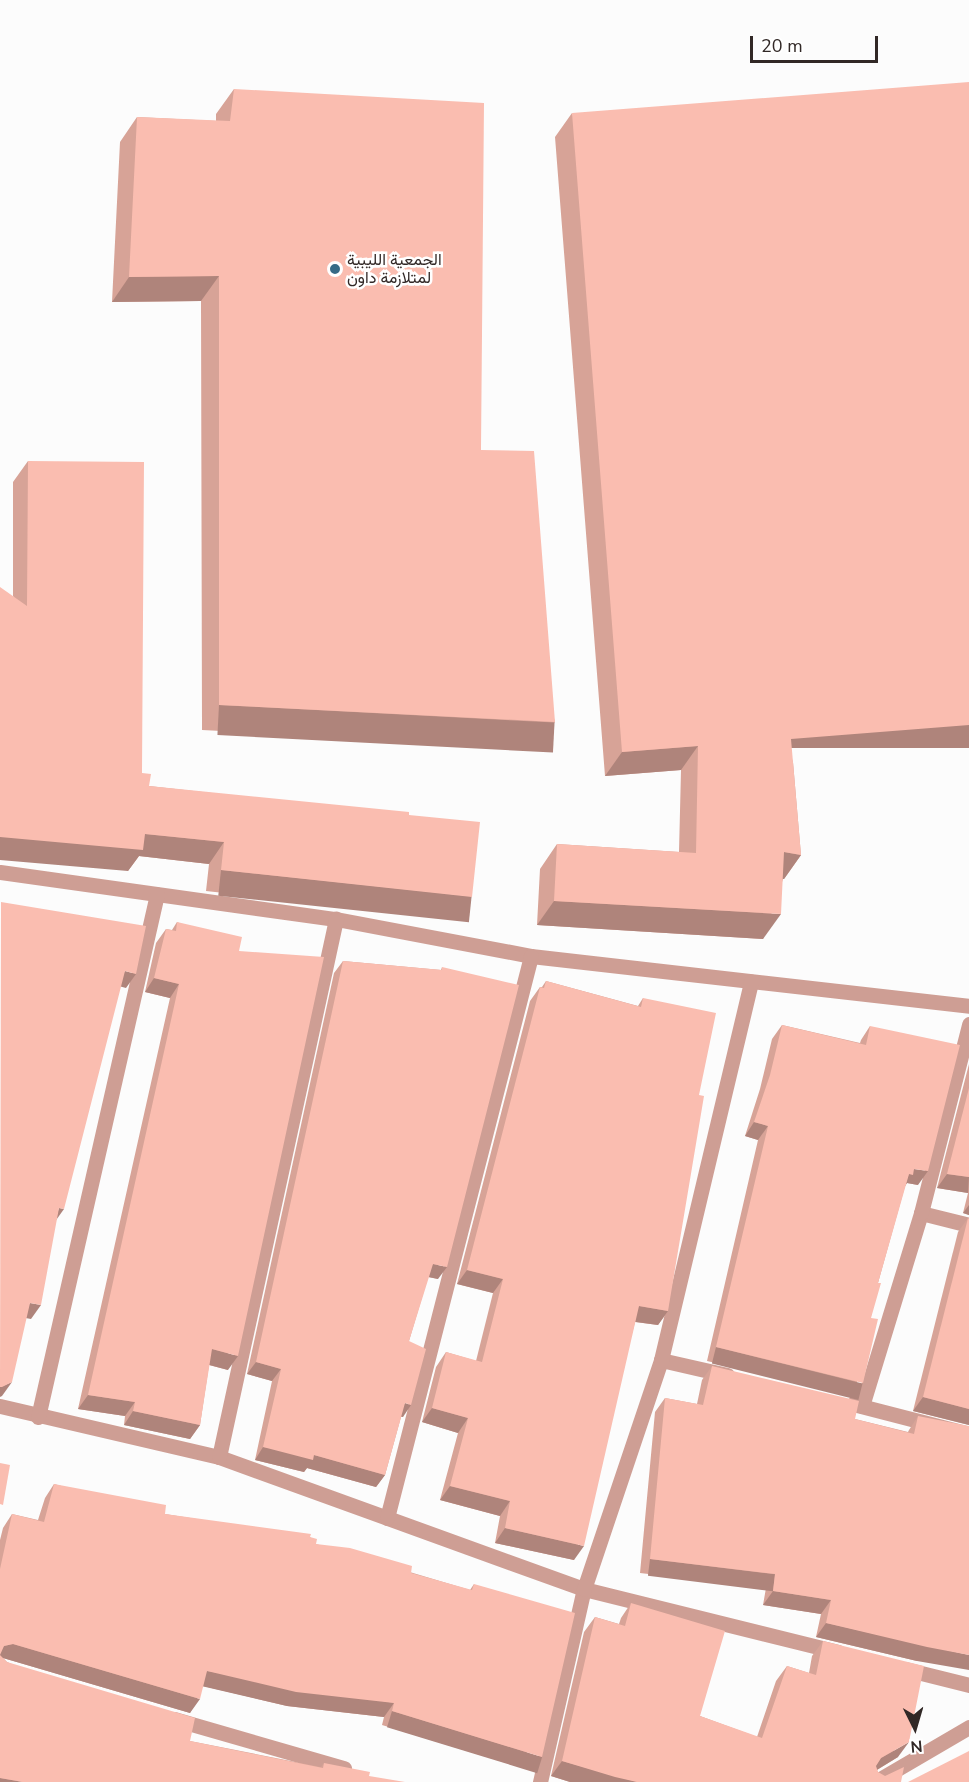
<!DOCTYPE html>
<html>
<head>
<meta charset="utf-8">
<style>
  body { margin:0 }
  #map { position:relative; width:969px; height:1782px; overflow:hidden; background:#fcfcfc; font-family:"Nunito Sans",Vazirmatn,sans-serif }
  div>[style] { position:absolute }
  .street>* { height:15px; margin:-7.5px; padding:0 7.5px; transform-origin:7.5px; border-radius:7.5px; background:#ce9e94 }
  .wall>* { inset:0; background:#d7a397 }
  .shaded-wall>* { inset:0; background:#af847b; transform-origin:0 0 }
  .building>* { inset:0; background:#fabdb0 }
  .dots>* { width:16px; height:16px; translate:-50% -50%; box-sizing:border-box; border:3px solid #fff; border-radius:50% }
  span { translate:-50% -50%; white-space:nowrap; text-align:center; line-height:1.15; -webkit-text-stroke:5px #fff; paint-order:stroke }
  .poi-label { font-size:16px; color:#312826 }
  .left { translate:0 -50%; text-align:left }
  .north { position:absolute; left:885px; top:1698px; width:60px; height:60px; -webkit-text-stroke:4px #fff; paint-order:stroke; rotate:175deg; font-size:16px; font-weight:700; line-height:24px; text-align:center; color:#312826 }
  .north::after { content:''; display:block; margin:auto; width:21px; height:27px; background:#312826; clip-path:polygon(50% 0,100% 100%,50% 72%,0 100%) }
  .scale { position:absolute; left:750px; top:36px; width:128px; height:27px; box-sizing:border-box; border:3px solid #312826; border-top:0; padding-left:8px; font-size:18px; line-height:21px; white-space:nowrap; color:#312826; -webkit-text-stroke:4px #fff; paint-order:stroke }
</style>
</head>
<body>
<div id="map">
  <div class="street">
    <i style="left:0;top:872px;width:339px;rotate:8deg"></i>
    <i style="left:336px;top:919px;width:198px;rotate:10.7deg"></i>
    <i style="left:531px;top:956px;width:441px;rotate:6.5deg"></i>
    <i style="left:921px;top:1213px;width:49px;rotate:14deg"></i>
    <i style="left:661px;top:1360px;width:68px;rotate:12.8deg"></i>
    <i style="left:853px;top:1404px;width:120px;rotate:14.5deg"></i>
    <i style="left:0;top:1406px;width:225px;rotate:13.1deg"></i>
    <i style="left:219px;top:1457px;width:388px;rotate:19.9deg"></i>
    <i style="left:584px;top:1589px;width:262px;rotate:13.9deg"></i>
    <i style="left:862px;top:1406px;width:202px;rotate:-73deg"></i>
    <i style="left:921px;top:1213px;width:195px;rotate:-75.7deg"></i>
    <i style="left:38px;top:1417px;width:536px;rotate:-77.18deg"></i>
    <i style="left:219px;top:1457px;width:551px;rotate:-77.73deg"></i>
    <i style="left:387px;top:1518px;width:580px;rotate:-75.63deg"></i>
    <i style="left:905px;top:1669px;width:66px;rotate:14deg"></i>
    <i style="left:174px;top:1719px;width:177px;rotate:16.1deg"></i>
    <i style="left:540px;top:1782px;width:198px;rotate:-77.2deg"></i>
    <i style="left:584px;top:1589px;width:242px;rotate:-71.4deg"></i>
    <i style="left:661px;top:1360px;width:389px;rotate:-76.6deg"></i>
    <i style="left:875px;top:1782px;width:109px;rotate:-30.3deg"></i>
  </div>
  <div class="wall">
    <i style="clip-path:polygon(234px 89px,481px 450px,555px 722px,538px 747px,202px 730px,201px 301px,112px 302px,120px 142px,137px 117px,216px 121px,216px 114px)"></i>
    <i style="clip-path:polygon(572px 113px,793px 762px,801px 855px,784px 879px,783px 879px,763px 939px,537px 925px,540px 869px,557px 844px,679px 852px,681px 770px,605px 776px,555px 137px)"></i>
    <i style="clip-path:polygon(28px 461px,142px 773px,149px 786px,409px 815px,457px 918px,206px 891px,209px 864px,139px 856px,128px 871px,13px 596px,13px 482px)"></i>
    <i style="clip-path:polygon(177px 922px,239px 951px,228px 1370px,209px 1365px,200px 1425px,190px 1439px,124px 1425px,125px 1416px,78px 1409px,170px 998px,145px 992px,156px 943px,166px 929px,172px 930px)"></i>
    <i style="clip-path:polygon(343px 961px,441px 970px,442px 967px,438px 1279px,428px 1277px,409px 1341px,403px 1417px,401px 1417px,385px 1475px,376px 1487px,307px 1468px,304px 1472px,255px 1460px,272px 1381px,247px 1374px,334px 973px)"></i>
    <i style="clip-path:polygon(546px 981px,638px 1006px,643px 998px,699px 1095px,668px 1311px,658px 1325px,635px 1322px,574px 1560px,495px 1543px,500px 1516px,440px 1500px,458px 1433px,422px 1422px,436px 1367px,446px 1352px,476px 1361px,493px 1293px,457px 1284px,530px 1001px,540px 987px,542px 987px)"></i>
    <i style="clip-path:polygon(782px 1025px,860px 1043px,861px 1040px,870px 1026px,918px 1185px,907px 1183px,905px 1186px,878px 1283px,854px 1396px,707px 1361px,758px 1140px,745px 1136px,760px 1089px,772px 1039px)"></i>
    <i style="clip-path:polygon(969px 1064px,969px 1215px,963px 1213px,968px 1193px,937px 1188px)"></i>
    <i style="clip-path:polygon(968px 1218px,969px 1219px,969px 1425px,913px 1411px,958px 1232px)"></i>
    <i style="clip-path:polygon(712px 1366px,855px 1419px,908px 1432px,909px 1430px,918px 1416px,917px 1661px,816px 1637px,821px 1614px,763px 1605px,766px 1588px,640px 1573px,655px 1412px,665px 1398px,697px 1404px,702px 1380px)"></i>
    <i style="clip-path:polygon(54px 1484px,165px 1514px,310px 1537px,316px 1544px,470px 1590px,474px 1584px,533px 1771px,382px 1725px,384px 1717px,287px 1706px,203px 1686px,190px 1713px,3px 1658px,7px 1662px,190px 1741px,321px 1767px,324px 1763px,369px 1776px,0 1782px,0 1540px,3px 1528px,12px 1514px,38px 1520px,45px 1498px)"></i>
    <i style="clip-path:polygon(631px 1603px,700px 1716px,757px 1737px,776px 1681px,787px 1666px,809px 1673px,812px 1656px,823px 1641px,898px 1757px,877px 1770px,878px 1772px,885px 1776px,901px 1782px,570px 1782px,551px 1776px,584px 1632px,595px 1617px,619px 1624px,621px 1618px)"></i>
  </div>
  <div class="shaded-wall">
    <i style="clip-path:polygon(219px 276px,201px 301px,112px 302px,129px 277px)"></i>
    <i style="left:219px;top:705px;width:336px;height:30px;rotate:3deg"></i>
    <i style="left:969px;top:725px;width:23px;height:179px;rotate:90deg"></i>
    <i style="clip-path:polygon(698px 746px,681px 770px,605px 776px,622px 752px)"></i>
    <i style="clip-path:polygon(145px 834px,224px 842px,209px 864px,139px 856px,128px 871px,0 860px,0 837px)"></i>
    <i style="clip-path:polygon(784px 852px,801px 855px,784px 879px,767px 877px)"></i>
    <i style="left:221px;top:870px;width:252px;height:26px;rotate:6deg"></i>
    <i style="clip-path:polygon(554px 901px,781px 914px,763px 939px,537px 925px)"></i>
    <i style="clip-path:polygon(125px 971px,136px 974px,126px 988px,115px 985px)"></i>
    <i style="clip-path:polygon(154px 978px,179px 984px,170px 998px,145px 992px)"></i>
    <i style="clip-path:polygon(754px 1122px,768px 1126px,758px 1140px,745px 1136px)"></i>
    <i style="clip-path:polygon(914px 1169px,928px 1171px,918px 1185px,907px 1183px,903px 1189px,909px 1174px)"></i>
    <i style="clip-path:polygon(947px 1174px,969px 1177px,968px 1193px,937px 1188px)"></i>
    <i style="clip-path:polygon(969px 1205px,969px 1215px,963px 1213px)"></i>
    <i style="clip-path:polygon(59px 1208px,64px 1209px,54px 1223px)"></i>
    <i style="clip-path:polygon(433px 1264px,447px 1267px,438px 1279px,424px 1276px)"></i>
    <i style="clip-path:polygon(467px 1270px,503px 1279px,493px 1293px,457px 1284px)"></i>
    <i style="clip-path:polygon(30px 1303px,41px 1305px,31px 1319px,20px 1317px)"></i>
    <i style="clip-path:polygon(639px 1306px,668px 1311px,658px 1325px,629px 1321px)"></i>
    <i style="left:716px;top:1347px;width:151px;height:17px;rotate:14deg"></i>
    <i style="clip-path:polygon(212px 1349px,238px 1356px,228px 1370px,202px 1363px)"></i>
    <i style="clip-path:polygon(256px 1362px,281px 1369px,272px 1381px,247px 1374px)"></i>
    <i style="clip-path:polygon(12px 1382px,2px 1396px,0 1397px,0 1387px)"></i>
    <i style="clip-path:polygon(88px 1395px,135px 1402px,125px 1416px,78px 1409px)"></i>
    <i style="clip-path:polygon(923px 1397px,969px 1409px,969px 1425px,913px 1411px)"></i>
    <i style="clip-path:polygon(405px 1403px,411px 1405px,403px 1417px,396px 1415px)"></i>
    <i style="clip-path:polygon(432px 1408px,468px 1418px,458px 1433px,422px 1422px)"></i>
    <i style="clip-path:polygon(133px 1411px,200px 1425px,190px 1439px,124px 1425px)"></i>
    <i style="clip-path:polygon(263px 1447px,314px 1455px,385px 1475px,376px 1487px,307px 1468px,304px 1472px,255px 1460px)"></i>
    <i style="clip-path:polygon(450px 1486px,510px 1501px,500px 1516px,440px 1500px)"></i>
    <i style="clip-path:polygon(505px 1528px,584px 1546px,574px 1560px,495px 1543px)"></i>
    <i style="left:650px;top:1559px;width:126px;height:17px;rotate:7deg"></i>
    <i style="clip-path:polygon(773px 1591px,831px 1600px,821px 1614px,763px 1605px)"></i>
    <i style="clip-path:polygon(826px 1623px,969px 1655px,969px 1670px,917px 1661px,816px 1637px)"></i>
    <i style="clip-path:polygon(13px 1644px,200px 1699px,190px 1713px,3px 1658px,0 1658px,0 1651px,4px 1646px)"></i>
    <i style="clip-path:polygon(207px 1671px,394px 1703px,384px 1717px,287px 1706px,197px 1685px)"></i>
    <i style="left:392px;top:1711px;width:157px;height:17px;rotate:17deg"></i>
    <i style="clip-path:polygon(909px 1742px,898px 1757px,870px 1774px,881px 1758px)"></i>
    <i style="clip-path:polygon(562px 1761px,637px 1782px,570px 1782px,551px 1776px)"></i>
    <i style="clip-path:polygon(0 1778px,23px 1782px,0 1782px)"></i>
  </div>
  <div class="building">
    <i style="clip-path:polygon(969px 82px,969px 725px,791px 739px,801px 855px,784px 852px,781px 914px,554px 901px,557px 844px,696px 853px,698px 746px,622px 752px,572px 113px)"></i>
    <i style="clip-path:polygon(234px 89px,484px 103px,481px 450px,534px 451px,555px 722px,219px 705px,219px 276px,129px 277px,137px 117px,230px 121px)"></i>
    <i style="clip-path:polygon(28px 461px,144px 462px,142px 773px,151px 774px,149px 786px,409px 812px,409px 815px,480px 822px,472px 897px,221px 870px,224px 842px,145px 834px,143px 850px,0 837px,0 587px,27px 606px)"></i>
    <i style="clip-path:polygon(1px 902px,146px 926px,136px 974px,125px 971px,64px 1209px,59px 1208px,41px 1305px,30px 1303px,12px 1382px,2px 1387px,0 1387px)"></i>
    <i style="clip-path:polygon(177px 922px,242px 937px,239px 951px,324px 957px,238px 1356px,212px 1349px,200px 1425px,133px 1411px,135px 1402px,88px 1395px,179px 984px,154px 978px,166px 929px,176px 931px)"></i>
    <i style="clip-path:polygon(343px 961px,442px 970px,442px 967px,519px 985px,447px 1267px,433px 1264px,409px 1341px,426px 1349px,411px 1405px,405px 1403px,385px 1475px,314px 1455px,313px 1460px,263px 1447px,281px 1369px,256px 1362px)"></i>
    <i style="clip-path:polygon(546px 981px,641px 1007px,643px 998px,716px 1013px,699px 1095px,704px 1096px,668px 1311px,639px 1306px,584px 1546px,505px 1528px,510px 1501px,450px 1486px,468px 1418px,432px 1408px,446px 1352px,482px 1362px,503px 1279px,467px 1270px,540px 987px,544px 988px)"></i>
    <i style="clip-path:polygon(782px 1025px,866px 1045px,870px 1026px,960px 1045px,928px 1171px,914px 1169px,913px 1175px,909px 1174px,878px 1283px,881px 1283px,871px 1318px,878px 1319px,863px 1383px,716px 1347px,768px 1126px,754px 1122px,770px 1075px)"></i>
    <i style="clip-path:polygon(969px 1088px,969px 1177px,947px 1174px)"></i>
    <i style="clip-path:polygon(968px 1218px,969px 1219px,969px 1409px,923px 1397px)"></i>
    <i style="clip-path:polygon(712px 1366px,859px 1401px,855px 1419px,914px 1434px,918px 1416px,969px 1426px,969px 1655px,927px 1647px,826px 1623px,831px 1600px,773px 1591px,775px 1574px,650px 1559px,665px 1398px,703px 1405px)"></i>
    <i style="clip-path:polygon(0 1463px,10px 1465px,3px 1505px,0 1504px)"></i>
    <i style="clip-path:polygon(54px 1484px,166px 1505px,165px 1514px,311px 1534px,310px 1537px,317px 1539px,316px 1544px,350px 1548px,412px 1566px,411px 1573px,472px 1590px,474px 1584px,575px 1613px,542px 1757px,392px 1711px,394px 1703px,296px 1692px,207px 1671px,200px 1699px,13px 1644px,4px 1646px,0 1655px,7px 1662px,195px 1718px,190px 1741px,323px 1768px,324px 1763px,370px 1772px,369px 1776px,405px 1782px,23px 1782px,0 1778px,0 1569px,12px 1514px,44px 1522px)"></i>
    <i style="clip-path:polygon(631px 1603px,725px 1631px,700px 1716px,762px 1738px,787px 1666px,816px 1675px,823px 1641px,924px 1666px,909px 1742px,881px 1758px,876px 1766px,878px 1772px,885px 1776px,904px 1767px,901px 1782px,637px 1782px,615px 1777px,562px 1761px,595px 1617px,625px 1626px)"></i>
    <i style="clip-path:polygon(969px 1751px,969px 1782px,908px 1782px)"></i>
  </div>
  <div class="dots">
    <i style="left:335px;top:269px;background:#366a86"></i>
  </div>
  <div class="poi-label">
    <span class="left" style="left:347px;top:269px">الجمعية الليبية<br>لمتلازمة داون</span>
  </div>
  <div class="north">N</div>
  <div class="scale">20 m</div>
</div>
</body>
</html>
